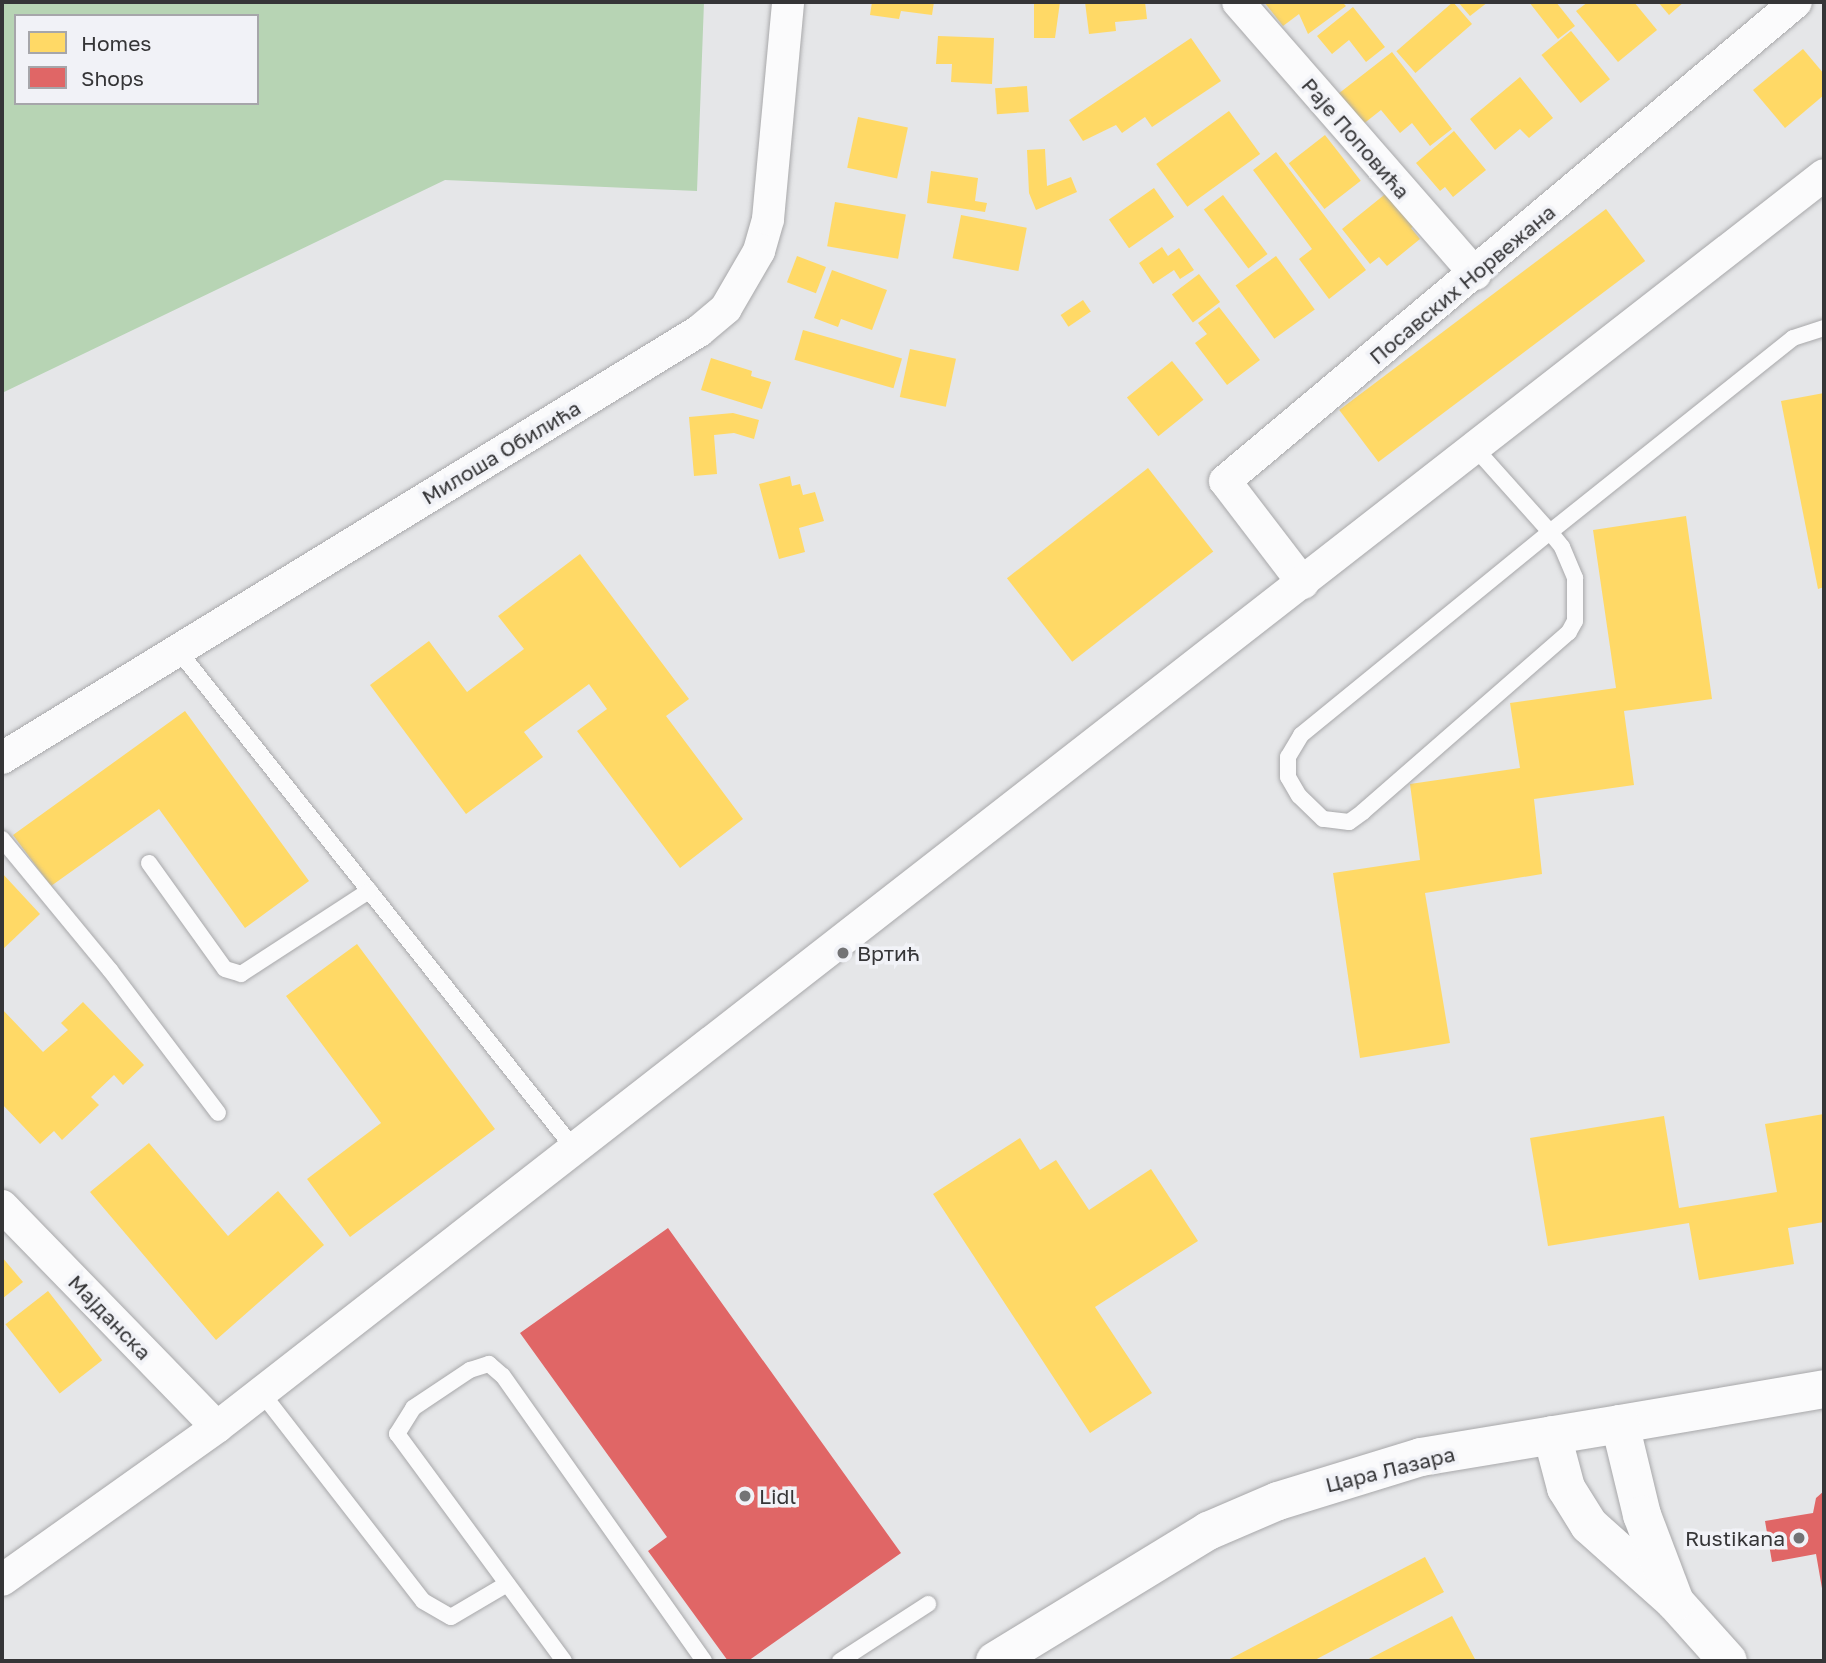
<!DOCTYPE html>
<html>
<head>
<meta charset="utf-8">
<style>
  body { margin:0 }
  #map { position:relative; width:1826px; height:1663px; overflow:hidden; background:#e5e6e8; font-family:"Golos Text",sans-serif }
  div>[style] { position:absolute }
  .green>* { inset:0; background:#b7d4b4 }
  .homes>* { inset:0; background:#ffd966; transform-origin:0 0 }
  .shops>* { inset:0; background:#e06666 }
  .roads { filter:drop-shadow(0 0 2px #a8a8aa) drop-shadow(0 0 2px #a8a8aa) }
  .service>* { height:16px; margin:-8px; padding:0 8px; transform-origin:8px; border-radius:8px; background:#fbfbfc }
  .minor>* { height:32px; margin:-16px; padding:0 16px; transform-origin:16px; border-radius:16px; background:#fbfbfc }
  .tertiary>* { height:38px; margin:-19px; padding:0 19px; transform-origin:19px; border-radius:19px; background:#fbfbfc }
  .secondary>* { height:38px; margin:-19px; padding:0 19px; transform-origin:19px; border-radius:19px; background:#fbfbfc }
  .dots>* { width:19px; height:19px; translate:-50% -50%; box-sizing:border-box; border:4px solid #f1f2f7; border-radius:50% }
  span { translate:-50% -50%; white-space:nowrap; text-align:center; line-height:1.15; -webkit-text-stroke:7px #f1f2f7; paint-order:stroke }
  .street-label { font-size:21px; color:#353537 }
  .poi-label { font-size:21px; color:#353537 }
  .left { translate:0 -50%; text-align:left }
  .right { translate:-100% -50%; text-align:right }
  .frame { position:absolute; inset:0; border:4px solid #353537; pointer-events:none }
  .legend { position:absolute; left:14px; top:14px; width:245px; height:91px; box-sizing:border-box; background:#f1f2f7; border:2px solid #a6a6aa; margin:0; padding:9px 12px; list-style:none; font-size:21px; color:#353537 }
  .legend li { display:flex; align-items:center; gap:14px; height:35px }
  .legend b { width:35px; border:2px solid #a6a6aa }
</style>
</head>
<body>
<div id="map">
  <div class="green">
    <i style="clip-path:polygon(evenodd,2px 2px,704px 2px,697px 191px,445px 180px,2px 393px,2px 2px,16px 16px,257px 16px,257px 103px,16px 103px,16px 16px)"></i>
  </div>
  <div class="homes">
    <i style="clip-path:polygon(872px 2px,934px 2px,932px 15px,901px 11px,899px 19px,870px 15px)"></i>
    <i style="clip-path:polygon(1034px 2px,1060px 2px,1055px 38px,1034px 38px)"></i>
    <i style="clip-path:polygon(1085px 2px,1145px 2px,1147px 19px,1115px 22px,1116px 31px,1089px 34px)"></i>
    <i style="clip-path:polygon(1264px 2px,1342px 2px,1346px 6px,1308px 34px,1299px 14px,1283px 26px)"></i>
    <i style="left:1453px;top:2px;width:29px;height:75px;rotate:49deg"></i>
    <i style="clip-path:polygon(1458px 2px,1488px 2px,1470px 16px)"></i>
    <i style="clip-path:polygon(1529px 2px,1556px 2px,1575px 26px,1558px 39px)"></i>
    <i style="clip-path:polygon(1588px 2px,1634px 2px,1657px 30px,1618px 62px,1576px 11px)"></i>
    <i style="clip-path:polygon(1658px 2px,1684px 2px,1669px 15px)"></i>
    <i style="clip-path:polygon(1353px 7px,1385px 47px,1366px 62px,1349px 40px,1332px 54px,1317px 36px)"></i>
    <i style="left:1571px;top:31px;width:62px;height:38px;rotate:51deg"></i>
    <i style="clip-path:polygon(938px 36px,994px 38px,992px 84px,951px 82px,952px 64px,936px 64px)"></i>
    <i style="clip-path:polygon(1191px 38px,1221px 81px,1152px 127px,1145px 117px,1122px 133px,1116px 125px,1083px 141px,1069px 120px)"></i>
    <i style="clip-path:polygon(1803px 49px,1824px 74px,1824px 95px,1785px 128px,1753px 90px)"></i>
    <i style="clip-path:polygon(1392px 52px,1452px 129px,1430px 146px,1412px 123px,1400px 133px,1381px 110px,1362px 125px,1338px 94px)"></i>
    <i style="clip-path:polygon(1520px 77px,1553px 118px,1529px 138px,1520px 129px,1495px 150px,1470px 119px)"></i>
    <i style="left:1027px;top:86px;width:26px;height:32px;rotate:86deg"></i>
    <i style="left:1229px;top:111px;width:53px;height:90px;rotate:54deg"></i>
    <i style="left:858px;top:117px;width:51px;height:52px;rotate:12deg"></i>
    <i style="clip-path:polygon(1454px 131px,1486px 170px,1453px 197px,1445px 187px,1440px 191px,1416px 163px)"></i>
    <i style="left:1325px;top:135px;width:58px;height:46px;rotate:52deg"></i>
    <i style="clip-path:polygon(1045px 149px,1047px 186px,1071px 177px,1077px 192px,1036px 210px,1029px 193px,1027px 150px)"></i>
    <i style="clip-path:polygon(1276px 152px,1366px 270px,1329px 299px,1299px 259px,1312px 249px,1253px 170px)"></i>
    <i style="clip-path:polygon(931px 171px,978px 178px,975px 201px,987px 203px,985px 212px,927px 203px)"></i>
    <i style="left:1154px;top:188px;width:35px;height:55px;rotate:55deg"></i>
    <i style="clip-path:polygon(1389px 191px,1416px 225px,1411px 228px,1420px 239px,1387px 266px,1379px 257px,1370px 264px,1342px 229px)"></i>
    <i style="left:1223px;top:195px;width:74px;height:24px;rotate:53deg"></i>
    <i style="left:835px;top:202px;width:72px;height:45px;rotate:10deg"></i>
    <i style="left:1606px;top:209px;width:65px;height:334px;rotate:53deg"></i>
    <i style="left:961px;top:215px;width:67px;height:44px;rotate:11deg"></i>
    <i style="clip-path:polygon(1162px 247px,1168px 256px,1179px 248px,1194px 270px,1180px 279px,1174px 270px,1153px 284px,1139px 263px)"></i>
    <i style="left:797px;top:256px;width:31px;height:28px;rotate:21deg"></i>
    <i style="left:1276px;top:256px;width:66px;height:50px;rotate:54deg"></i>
    <i style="clip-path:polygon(832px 270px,887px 290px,872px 330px,841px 319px,838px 327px,814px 318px)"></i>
    <i style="left:1199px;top:274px;width:35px;height:34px;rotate:53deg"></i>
    <i style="left:1083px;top:300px;width:14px;height:27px;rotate:56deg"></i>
    <i style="clip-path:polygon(1219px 307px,1260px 360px,1227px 385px,1195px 343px,1207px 334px,1198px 323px)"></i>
    <i style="left:803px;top:330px;width:103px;height:31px;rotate:16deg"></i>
    <i style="left:910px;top:349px;width:47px;height:49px;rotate:12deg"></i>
    <i style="clip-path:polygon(711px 358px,752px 371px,751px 376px,771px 382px,762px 409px,701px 390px)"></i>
    <i style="left:1172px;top:361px;width:50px;height:58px;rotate:51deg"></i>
    <i style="clip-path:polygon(1824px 393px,1824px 587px,1818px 589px,1781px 401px)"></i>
    <i style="clip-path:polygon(733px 413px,759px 420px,754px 439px,734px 433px,714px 435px,717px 474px,694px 476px,689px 417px)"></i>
    <i style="left:1148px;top:468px;width:106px;height:179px;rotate:52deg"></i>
    <i style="clip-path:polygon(790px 476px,792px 486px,800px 484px,803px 495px,815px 492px,824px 521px,799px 528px,805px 552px,779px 559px,759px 484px)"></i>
    <i style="clip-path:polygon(1686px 516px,1712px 699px,1624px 711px,1634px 785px,1534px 799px,1542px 874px,1425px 893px,1450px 1043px,1360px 1058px,1333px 873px,1420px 860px,1410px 784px,1520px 768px,1510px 703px,1616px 688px,1593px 530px)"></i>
    <i style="clip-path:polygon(580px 554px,689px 699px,666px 716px,743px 819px,680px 868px,577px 731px,607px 709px,589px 684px,524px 732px,543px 757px,466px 814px,370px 685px,429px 641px,467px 692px,524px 649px,498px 616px)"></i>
    <i style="clip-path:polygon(185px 711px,309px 881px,245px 928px,159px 809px,51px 886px,13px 835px)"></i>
    <i style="clip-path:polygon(2px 873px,40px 914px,2px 950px)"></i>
    <i style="clip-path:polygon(357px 944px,495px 1129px,350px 1237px,307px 1179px,381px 1123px,286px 996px)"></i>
    <i style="clip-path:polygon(83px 1002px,144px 1065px,123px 1085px,114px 1075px,91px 1097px,99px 1105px,62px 1140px,54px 1131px,40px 1144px,2px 1104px,2px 1009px,43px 1052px,68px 1030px,61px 1023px)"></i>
    <i style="clip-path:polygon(1824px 1114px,1824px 1222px,1788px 1228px,1794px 1264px,1699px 1280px,1689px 1223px,1548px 1246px,1530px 1138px,1664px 1116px,1679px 1208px,1777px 1192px,1765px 1124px)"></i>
    <i style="clip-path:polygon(1020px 1138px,1040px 1170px,1056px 1160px,1089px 1210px,1151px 1169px,1198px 1241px,1095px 1307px,1152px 1393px,1090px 1433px,933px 1194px)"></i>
    <i style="clip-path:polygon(149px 1143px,228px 1236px,278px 1191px,324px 1245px,216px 1340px,90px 1192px)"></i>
    <i style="clip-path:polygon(2px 1257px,23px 1282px,2px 1299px)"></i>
    <i style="left:48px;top:1291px;width:88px;height:54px;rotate:52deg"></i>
    <i style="clip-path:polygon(1425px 1557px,1444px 1592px,1313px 1661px,1226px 1661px)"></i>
    <i style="clip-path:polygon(1452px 1616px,1476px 1661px,1365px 1661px)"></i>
  </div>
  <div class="shops">
    <i style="clip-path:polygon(668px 1228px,901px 1553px,748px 1661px,728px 1661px,648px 1551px,667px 1537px,520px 1333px)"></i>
    <i style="clip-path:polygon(1824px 1491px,1824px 1594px,1823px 1594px,1816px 1554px,1772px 1562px,1765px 1521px,1813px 1513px,1816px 1498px)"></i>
  </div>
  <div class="roads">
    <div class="service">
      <i style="left:1475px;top:448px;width:113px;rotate:48.2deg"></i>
      <i style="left:1550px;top:532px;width:19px;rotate:51deg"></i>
      <i style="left:1562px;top:547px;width:34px;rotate:67deg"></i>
      <i style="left:1575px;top:578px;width:43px;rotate:90deg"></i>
      <i style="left:1575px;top:621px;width:13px;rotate:119deg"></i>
      <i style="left:1569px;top:632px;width:274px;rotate:138.9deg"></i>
      <i style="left:1363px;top:812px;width:17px;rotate:144deg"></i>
      <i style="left:1349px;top:822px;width:26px;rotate:-173deg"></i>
      <i style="left:1323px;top:819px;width:33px;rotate:-136deg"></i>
      <i style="left:1299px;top:796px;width:22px;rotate:-120deg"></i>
      <i style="left:1288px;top:777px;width:20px;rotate:-90deg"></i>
      <i style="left:1288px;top:757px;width:26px;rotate:-59deg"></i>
      <i style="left:1301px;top:735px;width:321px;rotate:-39.2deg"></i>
      <i style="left:1550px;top:532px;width:311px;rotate:-38.6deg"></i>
      <i style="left:1793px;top:338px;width:33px;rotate:-18deg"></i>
      <i style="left:177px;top:649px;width:635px;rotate:51.52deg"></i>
      <i style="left:2px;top:839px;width:170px;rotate:50.5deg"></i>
      <i style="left:110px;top:970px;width:179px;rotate:52.9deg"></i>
      <i style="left:149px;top:863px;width:130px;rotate:54.4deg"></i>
      <i style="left:225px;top:969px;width:17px;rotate:17deg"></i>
      <i style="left:241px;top:974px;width:153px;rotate:-33deg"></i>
      <i style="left:261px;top:1392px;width:264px;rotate:52.2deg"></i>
      <i style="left:423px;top:1601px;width:32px;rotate:30deg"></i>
      <i style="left:451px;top:1617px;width:65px;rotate:-30.5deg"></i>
      <i style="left:564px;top:1661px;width:282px;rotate:-126.3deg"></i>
      <i style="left:397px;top:1434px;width:31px;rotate:-58deg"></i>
      <i style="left:413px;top:1408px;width:69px;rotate:-33.7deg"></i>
      <i style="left:470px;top:1370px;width:20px;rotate:-18deg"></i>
      <i style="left:489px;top:1364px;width:18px;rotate:41deg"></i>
      <i style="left:503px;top:1376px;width:349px;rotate:54.8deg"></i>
      <i style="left:840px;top:1661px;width:105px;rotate:-32.9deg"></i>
    </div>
    <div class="minor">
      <i style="left:1238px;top:2px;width:361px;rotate:48.9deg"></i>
      <i style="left:1303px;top:583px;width:128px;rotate:-127.4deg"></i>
      <i style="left:1225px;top:481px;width:745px;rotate:-39.99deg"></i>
      <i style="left:2px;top:758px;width:817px;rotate:-31.49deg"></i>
      <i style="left:699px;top:331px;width:35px;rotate:-40deg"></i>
      <i style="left:726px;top:308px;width:66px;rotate:-59.9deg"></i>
      <i style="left:759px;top:251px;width:33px;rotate:-74deg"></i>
      <i style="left:768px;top:219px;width:218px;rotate:-84.7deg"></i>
      <i style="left:2px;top:1206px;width:308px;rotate:45.8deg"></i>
      <i style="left:2px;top:1580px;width:264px;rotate:-35.4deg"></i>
      <i style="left:217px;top:1427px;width:2037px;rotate:-37.92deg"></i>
    </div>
    <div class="tertiary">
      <i style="left:1620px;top:1424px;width:207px;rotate:-9.7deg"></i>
    </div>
    <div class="secondary">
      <i style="left:1552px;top:1435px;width:55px;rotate:75.2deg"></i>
      <i style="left:1566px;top:1488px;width:44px;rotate:58.1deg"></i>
      <i style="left:1589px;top:1525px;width:115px;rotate:41.8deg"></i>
      <i style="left:1675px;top:1602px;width:79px;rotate:48.1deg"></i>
      <i style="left:995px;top:1661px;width:250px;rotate:-31.4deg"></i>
      <i style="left:1208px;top:1531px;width:76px;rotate:-23.2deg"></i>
      <i style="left:1278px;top:1501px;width:150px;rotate:-17.1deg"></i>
      <i style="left:1421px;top:1457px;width:202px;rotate:-9.4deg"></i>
      <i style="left:1620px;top:1424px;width:94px;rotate:76.4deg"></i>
      <i style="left:1642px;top:1515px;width:93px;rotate:69.2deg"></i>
    </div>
  </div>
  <div class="dots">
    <i style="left:843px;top:953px;background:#737375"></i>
    <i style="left:745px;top:1496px;background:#737375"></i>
    <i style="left:1799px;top:1538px;background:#737375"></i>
  </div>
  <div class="street-label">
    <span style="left:1356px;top:138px;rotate:49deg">Раје Поповића</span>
    <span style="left:1462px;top:284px;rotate:-40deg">Посавских Норвежана</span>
    <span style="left:501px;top:452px;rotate:-31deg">Милоша Обилића</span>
    <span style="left:110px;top:1317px;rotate:46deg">Мајданска</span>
    <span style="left:1390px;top:1469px;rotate:-14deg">Цара Лазара</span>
  </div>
  <div class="poi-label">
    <span class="left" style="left:857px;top:953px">Вртић</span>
    <span class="left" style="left:759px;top:1496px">Lidl</span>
    <span class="right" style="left:1785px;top:1538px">Rustikana</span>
  </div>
  <div class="frame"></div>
  <ul class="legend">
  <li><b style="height:19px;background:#ffd966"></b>Homes</li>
  <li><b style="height:19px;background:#e06666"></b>Shops</li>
  </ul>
</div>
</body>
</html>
